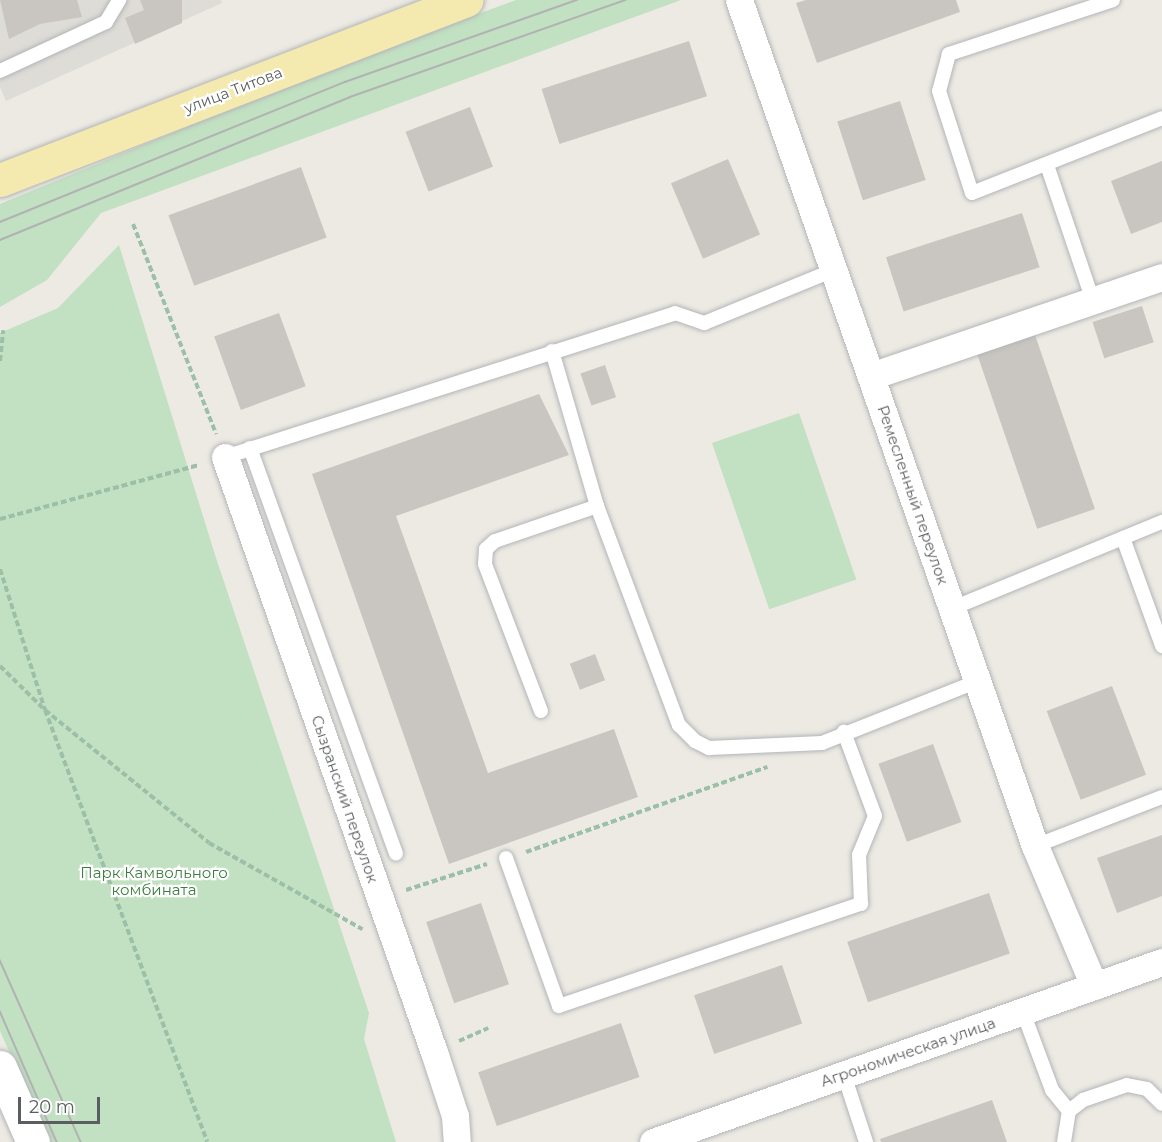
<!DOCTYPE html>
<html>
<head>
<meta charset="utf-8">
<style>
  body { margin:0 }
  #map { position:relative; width:1162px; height:1142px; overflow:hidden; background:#eceae3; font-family:Montserrat,sans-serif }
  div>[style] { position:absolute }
  .industrial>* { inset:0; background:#dddcd7 }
  .green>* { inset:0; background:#c2e0c2; transform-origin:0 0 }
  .building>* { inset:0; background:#c9c6c1; transform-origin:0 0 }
  .path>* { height:4px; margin-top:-2px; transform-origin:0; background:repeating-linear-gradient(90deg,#9cc0a7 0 6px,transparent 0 9px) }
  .roads { filter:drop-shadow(0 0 2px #b3b5b8) drop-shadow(0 0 2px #b3b5b8) }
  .lane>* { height:14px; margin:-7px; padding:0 7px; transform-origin:7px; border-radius:7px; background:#fff }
  .street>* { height:27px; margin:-13.5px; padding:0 13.5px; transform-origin:13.5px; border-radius:13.5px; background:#fff }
  .secondary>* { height:33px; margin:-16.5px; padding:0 16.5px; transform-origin:16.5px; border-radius:16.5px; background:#fff }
  .primary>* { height:33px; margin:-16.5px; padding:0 16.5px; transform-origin:16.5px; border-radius:16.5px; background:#f4eaaf }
  .tram>* { height:1.5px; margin:-0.75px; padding:0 0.75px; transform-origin:0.75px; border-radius:0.75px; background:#b1b2b2 }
  span { translate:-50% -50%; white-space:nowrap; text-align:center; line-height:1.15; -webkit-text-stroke:4.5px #fff; paint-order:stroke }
  .street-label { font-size:15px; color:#5b5e61 }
  .park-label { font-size:15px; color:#3e7d42 }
  .scale { position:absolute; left:18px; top:1097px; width:82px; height:27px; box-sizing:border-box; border:3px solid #5b5e61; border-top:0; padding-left:8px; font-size:18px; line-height:21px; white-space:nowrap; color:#5b5e61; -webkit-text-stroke:4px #fff; paint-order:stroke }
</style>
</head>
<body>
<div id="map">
  <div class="industrial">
    <i style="clip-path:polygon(0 0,221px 0,222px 3px,6px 101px,0 87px)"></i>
  </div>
  <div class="green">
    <i style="clip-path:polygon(516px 0,681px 0,101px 213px,47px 280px,0 307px,0 204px,340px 64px)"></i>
    <i style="clip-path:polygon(119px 245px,216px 558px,369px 1013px,364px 1039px,396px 1142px,49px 1142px,0 1031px,0 333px,58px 308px)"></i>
    <i style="left:799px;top:413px;width:176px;height:92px;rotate:71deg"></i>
  </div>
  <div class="building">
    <i style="clip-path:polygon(0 0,77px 0,82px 17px,40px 24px,9px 39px)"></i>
    <i style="clip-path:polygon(140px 0,182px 0,182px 23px,135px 44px,125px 18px,144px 10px)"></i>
    <i style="clip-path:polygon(806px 0,956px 0,960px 12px,817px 63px,796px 3px)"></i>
    <i style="left:689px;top:41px;width:58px;height:155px;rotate:72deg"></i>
    <i style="left:900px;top:101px;width:83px;height:66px;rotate:72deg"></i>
    <i style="left:470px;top:107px;width:64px;height:69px;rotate:69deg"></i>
    <i style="left:728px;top:159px;width:82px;height:62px;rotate:67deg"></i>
    <i style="clip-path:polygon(1162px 161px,1162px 222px,1131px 234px,1111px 181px)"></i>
    <i style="left:301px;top:167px;width:75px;height:141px;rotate:70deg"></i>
    <i style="left:1022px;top:213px;width:57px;height:143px;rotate:72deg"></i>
    <i style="left:1142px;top:306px;width:38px;height:52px;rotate:72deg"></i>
    <i style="left:279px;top:313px;width:78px;height:69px;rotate:70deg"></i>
    <i style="left:1035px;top:335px;width:184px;height:61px;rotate:71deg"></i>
    <i style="left:605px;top:365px;width:34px;height:26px;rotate:71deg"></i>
    <i style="clip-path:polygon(539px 394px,569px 455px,396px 516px,488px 773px,614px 729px,638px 797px,449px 864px,312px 474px)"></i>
    <i style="left:595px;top:654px;width:28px;height:27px;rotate:69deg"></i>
    <i style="left:1112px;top:686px;width:95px;height:70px;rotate:69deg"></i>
    <i style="left:933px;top:744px;width:83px;height:58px;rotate:70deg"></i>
    <i style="clip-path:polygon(1162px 835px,1162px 896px,1117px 913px,1097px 858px)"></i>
    <i style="left:989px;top:893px;width:64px;height:150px;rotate:71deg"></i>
    <i style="left:481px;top:903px;width:86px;height:58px;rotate:71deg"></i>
    <i style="left:782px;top:965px;width:62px;height:93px;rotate:71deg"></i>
    <i style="left:621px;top:1023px;width:57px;height:151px;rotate:71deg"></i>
    <i style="clip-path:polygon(992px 1100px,1007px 1142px,881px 1142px,880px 1139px)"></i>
  </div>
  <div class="path">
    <i style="left:133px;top:224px;width:226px;rotate:68.4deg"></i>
    <i style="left:0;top:361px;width:31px;rotate:-84deg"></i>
    <i style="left:0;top:519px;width:206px;rotate:-15.2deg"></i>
    <i style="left:0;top:569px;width:148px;rotate:72.3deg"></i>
    <i style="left:45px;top:710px;width:461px;rotate:69.4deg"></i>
    <i style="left:0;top:666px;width:63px;rotate:44.4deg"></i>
    <i style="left:45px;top:710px;width:211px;rotate:39deg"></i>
    <i style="left:209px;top:843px;width:176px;rotate:29.3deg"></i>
    <i style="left:526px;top:852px;width:256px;rotate:-19.4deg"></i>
    <i style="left:406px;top:890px;width:85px;rotate:-17.8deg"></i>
    <i style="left:459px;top:1041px;width:32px;rotate:-24deg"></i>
  </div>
  <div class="roads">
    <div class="lane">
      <i style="left:1113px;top:0;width:173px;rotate:161.8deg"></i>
      <i style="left:949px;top:54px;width:38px;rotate:105deg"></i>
      <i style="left:939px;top:91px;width:107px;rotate:72.1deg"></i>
      <i style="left:972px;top:193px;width:204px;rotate:-21.5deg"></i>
      <i style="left:0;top:71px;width:117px;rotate:-24.8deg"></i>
      <i style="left:106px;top:22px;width:26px;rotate:-59deg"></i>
      <i style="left:1047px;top:165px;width:144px;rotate:71.3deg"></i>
      <i style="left:552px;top:351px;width:161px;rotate:73.8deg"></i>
      <i style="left:597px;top:506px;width:234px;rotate:69.5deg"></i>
      <i style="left:679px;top:725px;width:23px;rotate:45deg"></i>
      <i style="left:695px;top:741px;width:16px;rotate:27deg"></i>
      <i style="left:709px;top:748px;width:113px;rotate:-2.5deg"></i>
      <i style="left:822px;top:743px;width:168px;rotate:-21.7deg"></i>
      <i style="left:250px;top:448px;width:431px;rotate:70.2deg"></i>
      <i style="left:225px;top:457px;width:472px;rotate:-17.7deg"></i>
      <i style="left:675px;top:313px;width:31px;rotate:19deg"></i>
      <i style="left:704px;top:323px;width:140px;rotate:-22.2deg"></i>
      <i style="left:1123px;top:538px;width:115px;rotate:70.1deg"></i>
      <i style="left:953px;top:608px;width:226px;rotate:-22.4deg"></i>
      <i style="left:541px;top:711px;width:157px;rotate:-110.9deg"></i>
      <i style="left:485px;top:564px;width:15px;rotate:-86deg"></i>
      <i style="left:486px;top:549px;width:12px;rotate:-42deg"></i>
      <i style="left:495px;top:541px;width:108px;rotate:-18.9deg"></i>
      <i style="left:1035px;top:846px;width:136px;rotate:-21.1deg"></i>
      <i style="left:506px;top:858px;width:157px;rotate:70.3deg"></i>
      <i style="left:559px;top:1006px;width:319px;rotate:-18.7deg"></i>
      <i style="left:861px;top:904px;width:49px;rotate:-92.3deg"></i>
      <i style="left:859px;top:855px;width:42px;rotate:-67.7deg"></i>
      <i style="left:875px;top:816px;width:90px;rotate:-110.3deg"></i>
      <i style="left:1023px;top:1012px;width:83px;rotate:69.6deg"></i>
      <i style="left:1052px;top:1090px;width:27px;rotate:51deg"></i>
      <i style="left:844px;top:1075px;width:71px;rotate:71.8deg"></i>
      <i style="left:1064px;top:1142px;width:31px;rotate:-81deg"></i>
      <i style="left:1069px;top:1111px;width:18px;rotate:-38deg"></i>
      <i style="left:1083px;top:1100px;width:46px;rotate:-18.8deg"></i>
      <i style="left:1127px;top:1085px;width:20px;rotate:11deg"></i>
      <i style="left:1147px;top:1089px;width:21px;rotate:45deg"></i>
    </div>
    <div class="street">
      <i style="left:739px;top:0;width:896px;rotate:70.72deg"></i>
      <i style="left:1035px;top:846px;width:152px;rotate:67.1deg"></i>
      <i style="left:871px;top:376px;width:307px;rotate:-18.8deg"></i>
      <i style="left:225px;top:457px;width:631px;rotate:70.65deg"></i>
      <i style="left:434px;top:1052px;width:67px;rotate:71.8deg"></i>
      <i style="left:455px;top:1116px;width:26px;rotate:86deg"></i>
      <i style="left:653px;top:1142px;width:540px;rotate:-19.48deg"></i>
    </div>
    <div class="secondary">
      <i style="left:0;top:1067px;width:82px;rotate:66.3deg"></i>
    </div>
    <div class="primary">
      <i style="left:0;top:180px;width:500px;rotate:-21.1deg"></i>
    </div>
  </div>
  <div class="tram">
    <i style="left:0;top:222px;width:372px;rotate:-22.1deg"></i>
    <i style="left:345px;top:82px;width:246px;rotate:-19.5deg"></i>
    <i style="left:0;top:240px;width:378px;rotate:-22.2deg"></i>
    <i style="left:350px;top:97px;width:292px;rotate:-19.4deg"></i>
    <i style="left:0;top:960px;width:199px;rotate:66deg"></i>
    <i style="left:0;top:1011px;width:143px;rotate:66.5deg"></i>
  </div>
  <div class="street-label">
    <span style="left:233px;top:90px;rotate:-21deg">улица Титова</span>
    <span style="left:913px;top:495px;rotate:71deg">Ремесленный переулок</span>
    <span style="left:345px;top:799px;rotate:71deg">Сызранский переулок</span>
    <span style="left:908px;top:1052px;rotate:-19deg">Агрономическая улица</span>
  </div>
  <div class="park-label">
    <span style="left:154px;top:881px">Парк Камвольного<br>комбината</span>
  </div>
  <div class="scale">20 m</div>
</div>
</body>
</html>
